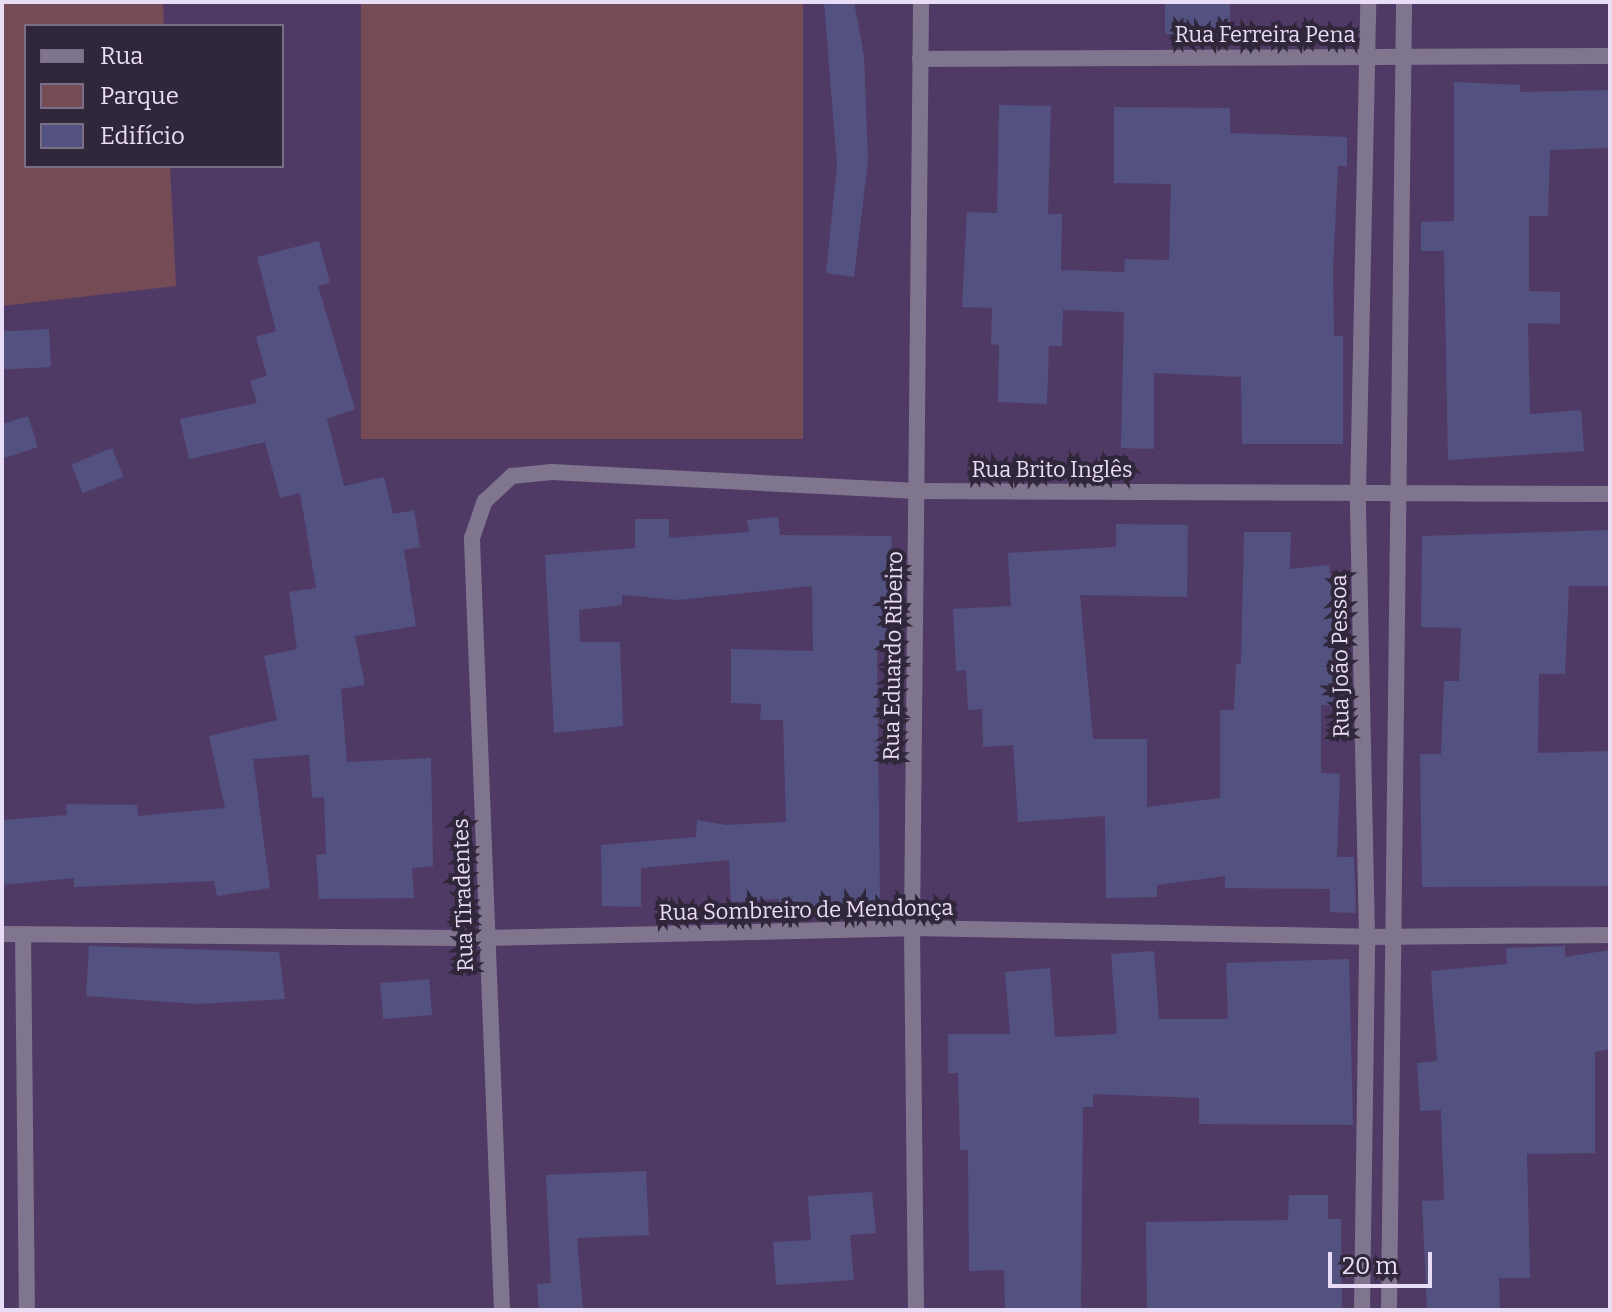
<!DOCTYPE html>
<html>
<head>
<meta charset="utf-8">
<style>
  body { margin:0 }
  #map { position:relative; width:1612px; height:1312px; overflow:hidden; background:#4f3a66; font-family:Bitter,serif }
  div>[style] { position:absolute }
  .green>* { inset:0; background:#754b55; transform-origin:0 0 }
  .building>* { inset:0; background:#535180; transform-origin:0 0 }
  .minor>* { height:16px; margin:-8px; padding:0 8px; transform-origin:8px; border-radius:8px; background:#80758e }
  .tertiary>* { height:16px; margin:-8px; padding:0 8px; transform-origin:8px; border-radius:8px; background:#80758e }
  span { translate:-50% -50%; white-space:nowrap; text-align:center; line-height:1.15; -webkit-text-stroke:8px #30273b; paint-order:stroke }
  .street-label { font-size:22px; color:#e8dcf7 }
  .frame { position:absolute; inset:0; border:4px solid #e8dcf7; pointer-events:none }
  .legend { position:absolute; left:24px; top:24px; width:260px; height:144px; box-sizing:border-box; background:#30273b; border:2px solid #7a6f86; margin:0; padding:10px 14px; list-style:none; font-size:24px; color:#e8dcf7 }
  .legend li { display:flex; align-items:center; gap:16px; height:40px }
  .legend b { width:40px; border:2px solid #7a6f86 }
  .scale { position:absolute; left:1328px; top:1252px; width:104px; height:36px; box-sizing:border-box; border:4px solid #e8dcf7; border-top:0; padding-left:10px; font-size:24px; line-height:28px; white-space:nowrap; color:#e8dcf7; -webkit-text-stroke:6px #30273b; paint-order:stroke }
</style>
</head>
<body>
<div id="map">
  <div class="green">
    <i style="clip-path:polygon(2px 2px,163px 2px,164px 26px,26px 26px,26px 166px,170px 166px,176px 286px,2px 306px)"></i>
    <i style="left:361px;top:2px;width:442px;height:437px"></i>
  </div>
  <div class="building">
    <i style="clip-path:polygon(824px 2px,854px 2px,864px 56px,868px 161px,854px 277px,826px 273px,837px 165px)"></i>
    <i style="left:1165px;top:2px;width:65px;height:32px"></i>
    <i style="clip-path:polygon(1454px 82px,1520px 85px,1520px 92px,1610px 90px,1610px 148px,1550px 150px,1548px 216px,1529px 216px,1529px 291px,1560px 292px,1560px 324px,1528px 323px,1530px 414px,1581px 410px,1584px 451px,1448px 460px,1444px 251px,1421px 251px,1421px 222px,1454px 221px)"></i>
    <i style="clip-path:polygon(999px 105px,1051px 106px,1048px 214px,1062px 214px,1061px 270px,1124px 272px,1125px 259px,1169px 260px,1171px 184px,1114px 183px,1114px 107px,1230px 108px,1230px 133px,1347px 137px,1347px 166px,1338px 166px,1333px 268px,1334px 336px,1343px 336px,1343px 444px,1242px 444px,1241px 377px,1154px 373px,1154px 449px,1121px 448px,1124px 312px,1063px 310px,1062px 346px,1049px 346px,1047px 404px,998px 402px,999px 345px,991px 344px,992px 308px,962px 307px,967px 212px,997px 213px)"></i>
    <i style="clip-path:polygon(319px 241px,330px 283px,318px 286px,355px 409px,327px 419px,344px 486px,384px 477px,393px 514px,414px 510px,420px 547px,404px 550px,416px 626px,355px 636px,365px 685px,341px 689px,347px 762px,431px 758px,433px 866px,412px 868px,414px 898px,319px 899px,316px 855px,326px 854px,324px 797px,312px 798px,309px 755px,253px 759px,270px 888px,217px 896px,214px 881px,74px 887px,74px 878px,2px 885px,2px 820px,67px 815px,66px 804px,137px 805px,138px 816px,225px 808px,209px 736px,277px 720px,264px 656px,297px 649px,289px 592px,316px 588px,300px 493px,280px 498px,265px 442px,189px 459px,180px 419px,257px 403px,250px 381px,267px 376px,256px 337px,276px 331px,257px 257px)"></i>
    <i style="left:49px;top:329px;width:38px;height:47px;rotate:87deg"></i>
    <i style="clip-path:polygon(28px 416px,38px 447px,2px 459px,2px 424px)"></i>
    <i style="left:112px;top:448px;width:31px;height:44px;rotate:68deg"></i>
    <i style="clip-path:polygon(778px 517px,780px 535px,892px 536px,885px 649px,877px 649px,880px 902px,779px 908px,779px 899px,731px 902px,729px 860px,641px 868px,641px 907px,602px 906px,601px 845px,696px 837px,697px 820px,726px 825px,786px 822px,783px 720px,760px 720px,761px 704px,731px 703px,731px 649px,813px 651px,812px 586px,678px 600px,622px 595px,622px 605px,579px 610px,580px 642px,620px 642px,623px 726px,554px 733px,545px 555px,635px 548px,635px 519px,669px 519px,669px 538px,749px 532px,747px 520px)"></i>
    <i style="clip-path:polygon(1116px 524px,1188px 525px,1187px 597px,1080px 595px,1093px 739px,1147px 739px,1147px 807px,1220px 798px,1220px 710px,1234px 710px,1236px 664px,1241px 664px,1244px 532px,1291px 532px,1290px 569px,1329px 565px,1334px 604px,1342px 604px,1342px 664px,1340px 706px,1321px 705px,1321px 773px,1340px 774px,1337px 857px,1354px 857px,1356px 913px,1330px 912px,1330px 889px,1225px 888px,1225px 876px,1157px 885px,1157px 897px,1106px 898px,1105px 816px,1018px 822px,1013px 745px,983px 747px,982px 709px,968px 710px,966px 670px,956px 671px,953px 609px,1011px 606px,1008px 553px,1116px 547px)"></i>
    <i style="clip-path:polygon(1610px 530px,1610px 586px,1569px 586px,1565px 674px,1539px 674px,1538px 753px,1610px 751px,1610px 886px,1422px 887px,1420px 754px,1441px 754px,1444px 681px,1459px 681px,1461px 628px,1421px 627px,1422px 536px)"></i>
    <i style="clip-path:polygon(89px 946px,279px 952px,285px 999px,196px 1004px,86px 996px)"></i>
    <i style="clip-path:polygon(1565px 946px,1565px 957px,1610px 950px,1610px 1049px,1595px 1052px,1595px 1153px,1527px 1154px,1530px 1278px,1499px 1278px,1500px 1308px,1427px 1308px,1422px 1201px,1444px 1200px,1441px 1110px,1420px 1111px,1417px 1063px,1437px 1061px,1431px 971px,1507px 964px,1506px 948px)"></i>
    <i style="clip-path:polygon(1154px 951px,1159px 1019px,1228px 1019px,1226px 963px,1349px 959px,1353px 1125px,1199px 1124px,1199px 1098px,1093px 1094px,1093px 1107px,1083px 1107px,1081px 1310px,1005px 1310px,1004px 1270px,969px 1271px,968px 1150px,960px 1150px,958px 1073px,948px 1073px,948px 1034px,1010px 1034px,1005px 972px,1050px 968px,1055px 1037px,1117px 1034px,1111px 954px)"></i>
    <i style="left:429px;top:979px;width:36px;height:49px;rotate:85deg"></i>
    <i style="clip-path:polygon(646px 1171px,649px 1235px,577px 1238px,583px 1310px,539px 1310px,537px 1284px,551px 1283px,546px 1175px)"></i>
    <i style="clip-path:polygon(872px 1192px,876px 1233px,850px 1235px,854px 1280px,776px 1285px,773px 1242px,811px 1240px,808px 1196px)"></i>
    <i style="clip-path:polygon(1289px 1195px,1328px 1195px,1328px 1219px,1341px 1219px,1342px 1310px,1147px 1308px,1146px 1222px,1288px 1220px)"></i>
  </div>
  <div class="minor">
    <i style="left:920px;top:59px;width:690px;rotate:-0.25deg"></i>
    <i style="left:23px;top:934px;width:376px;rotate:89.4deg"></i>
    <i style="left:1367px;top:937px;width:243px;rotate:-0.5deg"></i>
    <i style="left:502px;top:1310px;width:773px;rotate:-92.23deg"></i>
    <i style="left:472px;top:538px;width:39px;rotate:-71deg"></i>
    <i style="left:485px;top:501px;width:37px;rotate:-43deg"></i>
    <i style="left:512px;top:476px;width:40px;rotate:-5.7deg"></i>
    <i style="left:552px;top:472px;width:365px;rotate:3deg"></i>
    <i style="left:917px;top:491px;width:693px;rotate:0.25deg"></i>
    <i style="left:916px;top:1310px;width:382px;rotate:-90.6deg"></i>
    <i style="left:912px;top:928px;width:926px;rotate:-89.44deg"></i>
  </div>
  <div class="tertiary">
    <i style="left:2px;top:934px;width:485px;rotate:0.5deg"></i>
    <i style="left:487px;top:938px;width:425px;rotate:-1.3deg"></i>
    <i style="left:912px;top:928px;width:455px;rotate:1.1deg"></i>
    <i style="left:1362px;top:1310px;width:373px;rotate:-89.2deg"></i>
    <i style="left:1367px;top:937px;width:443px;rotate:-91.2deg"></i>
    <i style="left:1358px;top:494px;width:492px;rotate:-88.8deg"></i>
    <i style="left:1389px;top:1310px;width:1308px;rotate:-89.34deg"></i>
  </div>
  <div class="street-label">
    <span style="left:1265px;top:35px">Rua Ferreira Pena</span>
    <span style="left:1052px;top:470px">Rua Brito Inglês</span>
    <span style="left:893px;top:656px;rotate:-89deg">Rua Eduardo Ribeiro</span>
    <span style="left:1340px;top:656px;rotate:-91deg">Rua João Pessoa</span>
    <span style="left:463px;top:895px;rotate:-92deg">Rua Tiradentes</span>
    <span style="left:806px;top:910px;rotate:-1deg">Rua Sombreiro de Mendonça</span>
  </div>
  <div class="frame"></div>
  <ul class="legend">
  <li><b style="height:10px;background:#80758e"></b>Rua</li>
  <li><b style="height:22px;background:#754b55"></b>Parque</li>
  <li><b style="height:22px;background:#535180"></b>Edifício</li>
  </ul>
  <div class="scale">20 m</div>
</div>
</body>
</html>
